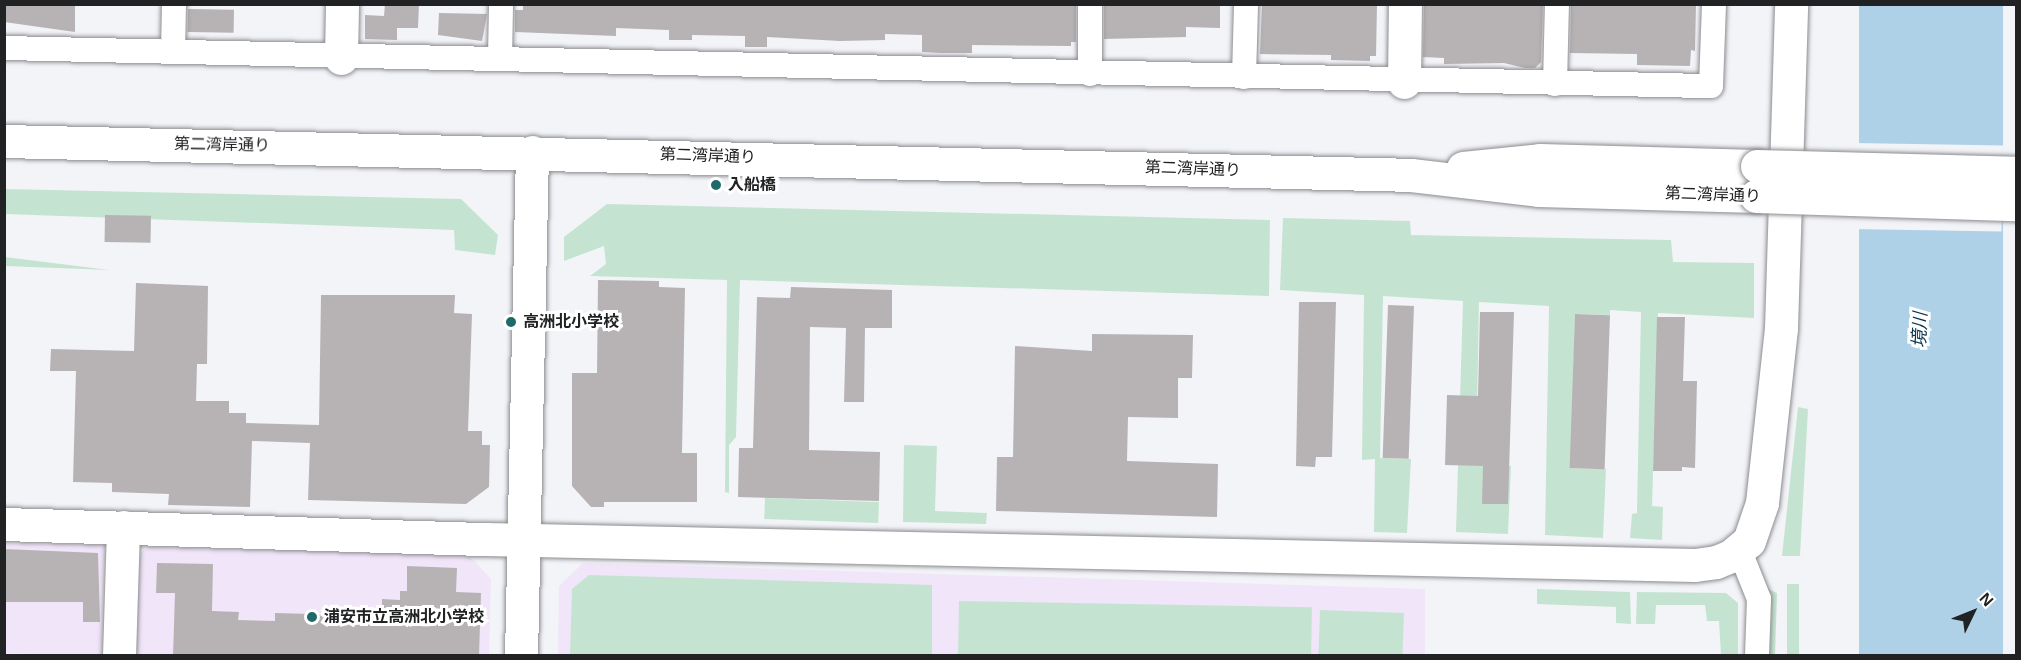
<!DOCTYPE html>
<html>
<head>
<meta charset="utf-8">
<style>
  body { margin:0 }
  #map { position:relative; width:2021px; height:660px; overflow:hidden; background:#f3f4f8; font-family:Arial,"Noto Sans JP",sans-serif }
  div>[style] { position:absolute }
  .education>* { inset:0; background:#f1e5f9; transform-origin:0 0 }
  .green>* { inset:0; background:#c4e4d1; transform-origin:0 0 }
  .water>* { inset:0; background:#afd1e8; transform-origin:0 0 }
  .pier>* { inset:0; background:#f3f4f8; transform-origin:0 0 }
  .building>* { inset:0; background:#b7b3b4; transform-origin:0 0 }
  .roads { filter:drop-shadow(0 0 2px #8c8c90) drop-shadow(0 0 2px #8c8c90) }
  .street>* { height:24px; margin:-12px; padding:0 12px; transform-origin:12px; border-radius:12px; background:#fff }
  .secondary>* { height:33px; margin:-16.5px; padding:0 16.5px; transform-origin:16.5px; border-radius:16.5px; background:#fff }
  .bridges { filter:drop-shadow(0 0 2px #8c8c90) drop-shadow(0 0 2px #8c8c90) }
  .secondary-bridge>* { height:33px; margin:-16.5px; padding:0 16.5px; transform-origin:16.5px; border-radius:16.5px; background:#fff }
  .dots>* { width:16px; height:16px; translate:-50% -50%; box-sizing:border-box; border:3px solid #fff; border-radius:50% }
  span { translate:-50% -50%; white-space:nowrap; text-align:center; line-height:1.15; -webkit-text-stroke:6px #fff; paint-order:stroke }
  .street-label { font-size:16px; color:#212223 }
  .poi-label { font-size:16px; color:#212223; font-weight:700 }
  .left { translate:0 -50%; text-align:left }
  .water-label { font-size:18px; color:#07344c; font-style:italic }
  .frame { position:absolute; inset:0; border:6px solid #212223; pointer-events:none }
  .north { position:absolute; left:1943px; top:582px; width:60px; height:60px; -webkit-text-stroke:4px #fff; paint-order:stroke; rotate:47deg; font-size:16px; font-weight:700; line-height:24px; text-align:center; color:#212223 }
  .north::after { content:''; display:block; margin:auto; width:21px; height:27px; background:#212223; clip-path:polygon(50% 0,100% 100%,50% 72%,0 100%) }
</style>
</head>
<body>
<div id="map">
  <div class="education">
    <i style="left:104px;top:545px;width:110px;height:100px;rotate:91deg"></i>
    <i style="clip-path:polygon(147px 547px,468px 554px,491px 579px,489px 655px,132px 656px,135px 560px)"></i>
    <i style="clip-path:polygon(583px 563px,1425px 589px,1425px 655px,558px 656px,559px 586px)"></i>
  </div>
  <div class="green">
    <i style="clip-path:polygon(5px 189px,461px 199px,498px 235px,495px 255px,455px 250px,454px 230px,5px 214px)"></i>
    <i style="clip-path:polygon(607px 204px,1270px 220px,1269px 296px,740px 280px,736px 437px,729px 445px,729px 493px,725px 492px,727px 280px,590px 276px,606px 264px,604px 246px,564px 261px,564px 237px)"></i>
    <i style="clip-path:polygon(1283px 218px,1410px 221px,1411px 235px,1671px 240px,1673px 262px,1754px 263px,1754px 318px,1658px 313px,1652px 506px,1663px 507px,1662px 540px,1630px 538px,1632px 514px,1637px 513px,1641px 312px,1610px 310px,1610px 315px,1575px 314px,1571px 468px,1606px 469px,1603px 538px,1545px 535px,1549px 306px,1479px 302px,1476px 465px,1511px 466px,1508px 534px,1456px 532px,1463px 301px,1383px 296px,1380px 458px,1411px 459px,1407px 533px,1374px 532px,1375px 459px,1362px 460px,1364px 295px,1280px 290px)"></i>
    <i style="clip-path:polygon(5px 257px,109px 270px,5px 266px)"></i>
    <i style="clip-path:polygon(1798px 407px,1808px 409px,1800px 556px,1782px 556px)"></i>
    <i style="clip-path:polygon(904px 445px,937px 446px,935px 511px,987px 513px,986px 524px,903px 522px)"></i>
    <i style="left:765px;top:498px;width:114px;height:21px;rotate:2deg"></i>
    <i style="clip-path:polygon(589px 575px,932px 585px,932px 655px,570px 655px,572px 589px)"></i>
    <i style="left:1787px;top:584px;width:12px;height:71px"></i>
    <i style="clip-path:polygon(1765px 588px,1777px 593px,1775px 655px,1764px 656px)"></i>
    <i style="clip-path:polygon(1537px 589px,1630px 592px,1631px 624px,1616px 623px,1616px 607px,1537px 604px)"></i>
    <i style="clip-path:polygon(1637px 592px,1726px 593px,1738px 603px,1738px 655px,1721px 655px,1719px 621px,1707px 621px,1705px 605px,1656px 605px,1655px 624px,1636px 624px)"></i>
    <i style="left:959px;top:601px;width:353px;height:54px;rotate:1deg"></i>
    <i style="left:1320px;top:610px;width:84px;height:45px;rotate:2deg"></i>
  </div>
  <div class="water">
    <i style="left:1859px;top:5px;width:144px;height:651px"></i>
  </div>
  <div class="pier">
    <i style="left:1853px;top:143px;width:150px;height:86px;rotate:1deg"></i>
  </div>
  <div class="building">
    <i style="clip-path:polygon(4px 4px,75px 4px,75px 32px,4px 22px)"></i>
    <i style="clip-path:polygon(385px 4px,419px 4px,418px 28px,397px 28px,397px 40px,365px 39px,365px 15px,384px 16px)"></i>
    <i style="clip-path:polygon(523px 4px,1076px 4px,1076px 42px,1071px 42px,1071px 46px,972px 45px,972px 53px,941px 53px,922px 52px,922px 35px,885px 34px,885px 40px,840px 41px,767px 37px,767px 47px,745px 47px,745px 36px,692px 35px,692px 40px,669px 40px,669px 30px,616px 28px,616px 36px,515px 32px,515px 10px,523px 10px)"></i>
    <i style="clip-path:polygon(1104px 4px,1220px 5px,1220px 28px,1186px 27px,1186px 37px,1104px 39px)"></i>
    <i style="clip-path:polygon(1262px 4px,1377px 4px,1376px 56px,1370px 56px,1370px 61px,1331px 60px,1331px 55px,1260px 54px)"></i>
    <i style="clip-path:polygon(1424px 4px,1543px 4px,1541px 62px,1535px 68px,1525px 68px,1504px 63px,1444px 64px,1444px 58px,1423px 57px)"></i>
    <i style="clip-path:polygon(1571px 4px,1696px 4px,1695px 51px,1691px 50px,1690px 66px,1637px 65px,1637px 54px,1570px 53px)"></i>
    <i style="left:188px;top:9px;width:46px;height:23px;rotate:1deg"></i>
    <i style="clip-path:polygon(439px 13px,487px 14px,482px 41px,438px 35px)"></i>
    <i style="left:105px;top:215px;width:46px;height:27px;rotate:1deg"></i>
    <i style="clip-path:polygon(598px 280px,659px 281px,659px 287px,685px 288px,682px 453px,697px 453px,697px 502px,604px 502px,604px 507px,591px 507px,572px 486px,572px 373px,597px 373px)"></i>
    <i style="clip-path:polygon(136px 283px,208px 286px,207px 364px,197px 364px,196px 401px,229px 401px,229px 413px,246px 413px,246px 423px,319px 425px,321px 295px,455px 295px,454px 313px,472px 314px,468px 431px,482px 431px,482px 445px,490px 445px,489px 487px,466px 504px,308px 500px,310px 443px,252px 441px,250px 507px,168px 505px,169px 494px,112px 492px,112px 483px,73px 482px,76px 371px,50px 371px,51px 349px,134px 351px)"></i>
    <i style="clip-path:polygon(791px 287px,892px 290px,892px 328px,865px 328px,864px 402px,844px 402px,846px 328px,810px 327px,809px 450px,880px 452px,879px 501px,738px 497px,739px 448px,753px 448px,757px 297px,790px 298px)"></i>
    <i style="clip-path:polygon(1299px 302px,1336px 302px,1332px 457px,1316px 457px,1315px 467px,1296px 466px)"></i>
    <i style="left:1388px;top:305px;width:26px;height:153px;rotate:2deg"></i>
    <i style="clip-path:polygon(1480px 312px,1514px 312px,1508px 504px,1482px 504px,1483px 466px,1445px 465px,1447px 395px,1478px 396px)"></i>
    <i style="left:1575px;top:314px;width:35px;height:154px;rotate:2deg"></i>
    <i style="clip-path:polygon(1657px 317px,1685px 317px,1683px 381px,1697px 381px,1695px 468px,1682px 467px,1682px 471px,1653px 471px)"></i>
    <i style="clip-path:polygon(1092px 334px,1193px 335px,1192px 378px,1178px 378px,1178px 418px,1128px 417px,1127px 461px,1218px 464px,1217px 517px,996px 511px,997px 457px,1013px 457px,1015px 346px,1092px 351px)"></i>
    <i style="clip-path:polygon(4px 549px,98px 553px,100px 622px,83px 622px,83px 602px,4px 602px)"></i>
    <i style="clip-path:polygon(157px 563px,213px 564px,212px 611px,239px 612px,238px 620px,275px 621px,275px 613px,382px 616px,382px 599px,400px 600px,400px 591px,407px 591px,407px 566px,457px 568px,456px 592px,481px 593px,479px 656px,173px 656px,175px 593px,156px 593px)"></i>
  </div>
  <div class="roads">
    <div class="street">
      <i style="left:4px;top:48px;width:1707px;rotate:1.28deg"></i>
      <i style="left:1711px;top:86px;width:82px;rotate:-87.9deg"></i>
      <i style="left:173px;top:52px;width:48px;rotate:-88.8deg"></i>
      <i style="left:500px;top:58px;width:54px;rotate:-88.9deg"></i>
      <i style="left:1090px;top:74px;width:70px;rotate:-90deg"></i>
      <i style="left:1244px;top:77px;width:73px;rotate:-88.4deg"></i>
      <i style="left:1555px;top:84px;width:80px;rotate:-88.6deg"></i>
      <i style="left:1739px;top:549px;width:54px;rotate:68.2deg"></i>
      <i style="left:1759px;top:599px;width:57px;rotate:92deg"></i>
    </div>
    <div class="secondary">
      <i style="left:341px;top:58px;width:54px;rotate:-88.9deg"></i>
      <i style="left:1404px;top:82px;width:78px;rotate:-89.3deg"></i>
      <i style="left:4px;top:141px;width:1407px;rotate:1.38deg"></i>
      <i style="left:1411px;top:175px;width:128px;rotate:6.7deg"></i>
      <i style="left:1538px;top:190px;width:218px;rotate:1.6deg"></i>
      <i style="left:1463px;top:168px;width:77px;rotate:-5.9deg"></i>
      <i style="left:1540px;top:160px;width:217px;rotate:1.6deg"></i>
      <i style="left:4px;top:524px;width:481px;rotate:1.8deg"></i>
      <i style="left:485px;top:539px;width:1210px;rotate:1.23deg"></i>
      <i style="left:1695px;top:565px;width:21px;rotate:-8deg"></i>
      <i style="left:1716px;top:562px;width:16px;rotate:-22deg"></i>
      <i style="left:1731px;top:556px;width:23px;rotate:-40deg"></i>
      <i style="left:1749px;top:541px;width:40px;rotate:-71.1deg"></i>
      <i style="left:1762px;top:503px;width:176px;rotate:-83.8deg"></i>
      <i style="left:1781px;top:328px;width:324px;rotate:-88.2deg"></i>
      <i style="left:119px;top:656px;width:129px;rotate:-88.2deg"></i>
      <i style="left:521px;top:656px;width:504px;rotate:-88.75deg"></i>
    </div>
  </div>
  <div class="bridges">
    <div class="secondary-bridge">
      <i style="left:1757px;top:166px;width:259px;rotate:1.5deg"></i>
      <i style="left:1756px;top:196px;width:260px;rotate:1.8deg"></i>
    </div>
  </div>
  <div class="dots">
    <i style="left:716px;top:185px;background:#1d6a68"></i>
    <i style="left:511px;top:322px;background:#1d6a68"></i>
    <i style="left:312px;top:617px;background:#1d6a68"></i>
  </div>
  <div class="street-label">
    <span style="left:222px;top:145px;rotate:1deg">第二湾岸通り</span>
    <span style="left:708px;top:156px;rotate:2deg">第二湾岸通り</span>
    <span style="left:1193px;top:169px;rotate:2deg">第二湾岸通り</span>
    <span style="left:1713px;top:195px;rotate:2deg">第二湾岸通り</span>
  </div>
  <div class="poi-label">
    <span class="left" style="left:728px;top:185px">入船橋</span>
    <span class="left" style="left:523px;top:322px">高洲北小学校</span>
    <span class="left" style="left:324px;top:617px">浦安市立高洲北小学校</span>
  </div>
  <div class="water-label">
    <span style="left:1920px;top:330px;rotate:-88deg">境川</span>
  </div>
  <div class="frame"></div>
  <div class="north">N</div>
</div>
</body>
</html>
